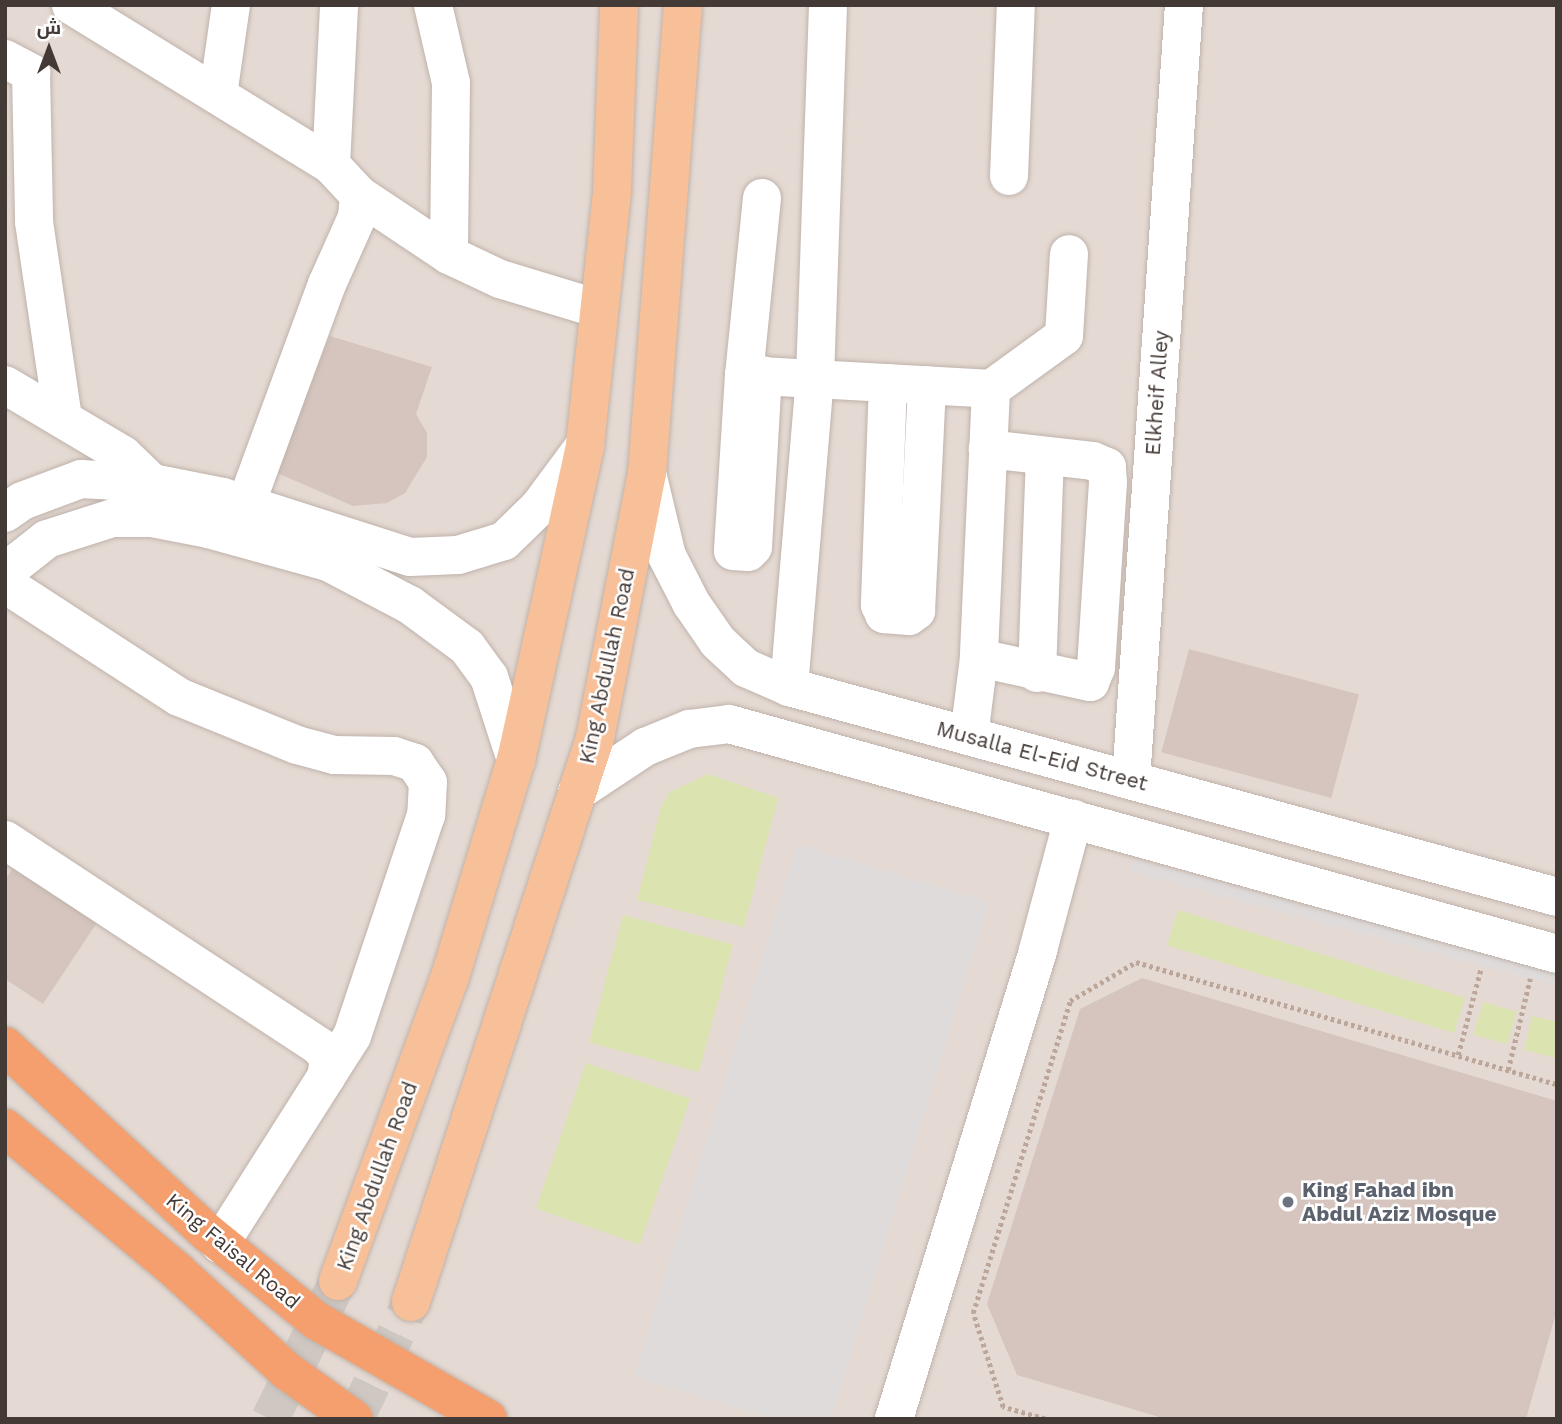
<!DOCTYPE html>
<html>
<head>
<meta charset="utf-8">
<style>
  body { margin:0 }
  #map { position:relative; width:1562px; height:1424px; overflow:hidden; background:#f1eae5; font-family:"Work Sans",Cairo,sans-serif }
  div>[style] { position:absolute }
  .residential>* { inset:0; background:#e5dad3; transform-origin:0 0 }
  .green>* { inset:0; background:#dbe3b0; transform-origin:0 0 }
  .parking>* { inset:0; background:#dfdbda; transform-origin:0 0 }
  .building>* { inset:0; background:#d5c5be; transform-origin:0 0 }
  .major-tunnel>* { height:38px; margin-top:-19px; transform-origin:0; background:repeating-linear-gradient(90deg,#cec7c2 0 38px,transparent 0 57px) }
  .path>* { height:4.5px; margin-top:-2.25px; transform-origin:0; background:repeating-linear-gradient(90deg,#bca69a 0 3.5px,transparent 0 7px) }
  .roads { filter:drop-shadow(0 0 2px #bfb2ab) drop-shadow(0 0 2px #bfb2ab) }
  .minor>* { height:38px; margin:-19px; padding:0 19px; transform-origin:19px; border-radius:19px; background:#fff }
  .major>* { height:38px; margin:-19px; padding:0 19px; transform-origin:19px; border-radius:19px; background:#f7c098 }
  .highway>* { height:38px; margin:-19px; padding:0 19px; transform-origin:19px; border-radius:19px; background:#f49f6d }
  .dots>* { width:19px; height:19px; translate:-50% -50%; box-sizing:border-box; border:4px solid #fff; border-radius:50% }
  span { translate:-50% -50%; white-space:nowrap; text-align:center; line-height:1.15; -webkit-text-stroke:5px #fff; paint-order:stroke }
  .street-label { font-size:21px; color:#433935 }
  .worship-label { font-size:21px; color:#5b616d; font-weight:700 }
  .left { translate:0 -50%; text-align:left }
  .frame { position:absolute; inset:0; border:7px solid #433935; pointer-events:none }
  .north { position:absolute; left:14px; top:14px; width:70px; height:70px; -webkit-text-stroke:5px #fff; paint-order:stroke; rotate:0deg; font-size:19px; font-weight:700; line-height:28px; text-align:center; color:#433935 }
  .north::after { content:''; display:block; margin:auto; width:24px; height:32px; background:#433935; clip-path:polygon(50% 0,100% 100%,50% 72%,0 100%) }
</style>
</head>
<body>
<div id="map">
  <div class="residential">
    <i style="left:5px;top:5px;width:1552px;height:1414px"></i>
  </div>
  <div class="green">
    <i style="clip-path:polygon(708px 774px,778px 798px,744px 927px,637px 900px,661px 807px,670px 792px)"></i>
    <i style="left:1178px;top:910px;width:300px;height:37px;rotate:17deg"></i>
    <i style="left:623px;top:915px;width:114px;height:132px;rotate:15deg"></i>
    <i style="left:1483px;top:1002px;width:35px;height:34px;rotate:16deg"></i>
    <i style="clip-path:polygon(1532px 1016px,1557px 1022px,1557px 1058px,1524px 1050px)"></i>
    <i style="left:586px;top:1063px;width:110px;height:154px;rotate:19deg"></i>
  </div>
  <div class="parking">
    <i style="clip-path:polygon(797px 844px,989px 902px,831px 1419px,774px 1419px,634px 1377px)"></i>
    <i style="left:1133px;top:859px;width:439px;height:13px;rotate:15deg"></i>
  </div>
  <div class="building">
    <i style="clip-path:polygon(330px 336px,432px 367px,416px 414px,427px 433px,427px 457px,405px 493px,387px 503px,353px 506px,275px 472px)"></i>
    <i style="left:1189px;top:649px;width:176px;height:107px;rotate:15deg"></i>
    <i style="clip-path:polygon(18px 860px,102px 915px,43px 1004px,5px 979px,5px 880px)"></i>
    <i style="clip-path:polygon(1142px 978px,1557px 1101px,1557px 1310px,1526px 1419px,1166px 1419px,1017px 1375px,987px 1304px,1080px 1009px)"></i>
  </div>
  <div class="major-tunnel">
    <i style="left:270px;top:1419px;width:154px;rotate:-63.8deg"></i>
    <i style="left:355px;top:1419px;width:130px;rotate:-64.4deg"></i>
  </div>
  <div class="path">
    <i style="left:1458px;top:1055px;width:90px;rotate:-75.2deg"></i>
    <i style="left:1508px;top:1070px;width:94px;rotate:-76.4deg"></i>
    <i style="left:1045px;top:1419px;width:44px;rotate:-164.1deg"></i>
    <i style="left:1003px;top:1407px;width:99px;rotate:-107.7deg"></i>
    <i style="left:973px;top:1313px;width:327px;rotate:-72.7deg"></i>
    <i style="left:1070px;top:1001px;width:77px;rotate:-30.6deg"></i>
    <i style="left:1136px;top:962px;width:438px;rotate:16.2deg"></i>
  </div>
  <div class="roads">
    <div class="minor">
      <i style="left:71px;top:5px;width:305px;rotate:31.6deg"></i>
      <i style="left:331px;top:165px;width:41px;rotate:47deg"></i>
      <i style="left:359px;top:195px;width:22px;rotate:95deg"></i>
      <i style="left:357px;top:217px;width:73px;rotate:114.1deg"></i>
      <i style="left:327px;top:284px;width:234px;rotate:110.2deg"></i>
      <i style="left:433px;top:5px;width:80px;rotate:77deg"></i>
      <i style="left:451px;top:83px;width:172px;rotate:90.7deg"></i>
      <i style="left:5px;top:59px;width:30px;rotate:28deg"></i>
      <i style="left:31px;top:73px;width:149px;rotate:88.8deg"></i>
      <i style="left:34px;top:222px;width:199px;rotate:81.6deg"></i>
      <i style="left:218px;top:95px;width:91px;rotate:-81.8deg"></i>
      <i style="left:331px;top:165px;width:160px;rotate:-87.1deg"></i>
      <i style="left:1009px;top:176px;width:171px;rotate:-87.7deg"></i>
      <i style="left:359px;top:195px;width:108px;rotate:33.7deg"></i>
      <i style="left:449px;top:255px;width:56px;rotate:25.2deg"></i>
      <i style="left:500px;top:279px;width:103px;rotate:16.9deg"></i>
      <i style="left:762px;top:198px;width:178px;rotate:95.8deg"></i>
      <i style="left:744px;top:375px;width:176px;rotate:93.6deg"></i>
      <i style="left:733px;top:551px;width:15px;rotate:4deg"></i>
      <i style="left:748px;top:552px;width:7px;rotate:-45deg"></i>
      <i style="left:753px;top:547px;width:172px;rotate:-86.7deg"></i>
      <i style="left:744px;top:375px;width:247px;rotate:3.2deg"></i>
      <i style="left:991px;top:389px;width:269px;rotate:92.6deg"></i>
      <i style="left:979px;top:658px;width:79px;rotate:97.3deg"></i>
      <i style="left:888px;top:383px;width:222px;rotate:92.1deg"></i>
      <i style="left:880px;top:605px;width:10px;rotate:66deg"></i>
      <i style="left:884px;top:614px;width:25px;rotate:5deg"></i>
      <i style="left:909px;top:616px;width:9px;rotate:-36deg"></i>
      <i style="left:916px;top:611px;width:226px;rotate:-87.2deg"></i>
      <i style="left:5px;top:385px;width:137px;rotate:30.7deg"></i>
      <i style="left:123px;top:455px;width:40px;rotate:44deg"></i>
      <i style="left:991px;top:389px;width:90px;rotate:-36deg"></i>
      <i style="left:1064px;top:336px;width:82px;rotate:-86.5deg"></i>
      <i style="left:647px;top:473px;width:85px;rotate:76.5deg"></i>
      <i style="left:667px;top:556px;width:53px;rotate:62.9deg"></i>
      <i style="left:691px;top:603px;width:47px;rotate:55.3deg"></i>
      <i style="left:718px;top:642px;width:38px;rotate:43deg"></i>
      <i style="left:746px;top:668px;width:47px;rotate:23.8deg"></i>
      <i style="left:789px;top:687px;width:796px;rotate:15.29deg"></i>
      <i style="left:5px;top:513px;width:21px;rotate:-35deg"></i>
      <i style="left:22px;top:501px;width:63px;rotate:-20.4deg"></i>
      <i style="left:81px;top:479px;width:71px;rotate:3.2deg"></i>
      <i style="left:152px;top:483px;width:72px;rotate:11.2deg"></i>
      <i style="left:223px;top:497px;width:196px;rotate:17.8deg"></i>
      <i style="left:410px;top:557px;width:48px;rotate:-2.4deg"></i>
      <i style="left:458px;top:555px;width:48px;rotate:-16.9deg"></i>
      <i style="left:504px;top:541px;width:49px;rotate:-44.2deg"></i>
      <i style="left:539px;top:507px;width:77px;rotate:-53.4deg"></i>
      <i style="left:5px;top:572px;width:53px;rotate:-38.2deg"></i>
      <i style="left:47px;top:539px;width:69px;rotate:-17.7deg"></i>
      <i style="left:113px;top:518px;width:39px"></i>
      <i style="left:152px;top:518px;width:57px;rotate:11.1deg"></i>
      <i style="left:208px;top:529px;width:124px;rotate:15.4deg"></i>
      <i style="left:328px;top:562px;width:93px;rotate:27.7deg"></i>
      <i style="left:410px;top:605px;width:71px;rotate:36.4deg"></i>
      <i style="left:467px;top:647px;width:37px;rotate:54deg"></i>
      <i style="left:489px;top:677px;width:87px;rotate:72deg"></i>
      <i style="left:5px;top:584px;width:207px;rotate:33deg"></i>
      <i style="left:179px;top:697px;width:127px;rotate:22.1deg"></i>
      <i style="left:297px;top:745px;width:39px;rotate:15deg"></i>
      <i style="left:335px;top:755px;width:59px;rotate:1deg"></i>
      <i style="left:394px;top:756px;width:22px;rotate:18deg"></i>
      <i style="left:415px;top:763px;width:23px;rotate:56deg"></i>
      <i style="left:428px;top:782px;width:33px;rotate:93deg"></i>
      <i style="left:426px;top:815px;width:233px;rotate:108.5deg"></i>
      <i style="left:352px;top:1036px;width:49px;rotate:122.4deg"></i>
      <i style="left:979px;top:658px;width:114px;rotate:12.2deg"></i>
      <i style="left:1090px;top:682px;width:15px;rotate:-67deg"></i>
      <i style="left:1096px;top:668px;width:185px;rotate:-86.3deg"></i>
      <i style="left:1108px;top:483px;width:16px;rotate:-94deg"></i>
      <i style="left:1107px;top:467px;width:15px;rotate:-157deg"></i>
      <i style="left:1093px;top:461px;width:106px;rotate:-173.5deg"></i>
      <i style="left:1037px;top:673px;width:217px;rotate:-87.9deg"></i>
      <i style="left:789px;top:687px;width:310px;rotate:-85.2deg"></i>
      <i style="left:815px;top:378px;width:373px;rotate:-88deg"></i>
      <i style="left:1131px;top:780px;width:777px;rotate:-86.09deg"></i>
      <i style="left:577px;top:792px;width:82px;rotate:-33.5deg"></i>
      <i style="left:645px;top:747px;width:48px;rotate:-22.2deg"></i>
      <i style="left:689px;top:729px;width:40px;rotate:-7.1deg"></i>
      <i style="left:729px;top:724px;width:859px;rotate:15.52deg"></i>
      <i style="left:5px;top:840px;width:377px;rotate:33.3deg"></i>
      <i style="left:320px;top:1047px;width:15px;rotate:53deg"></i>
      <i style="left:329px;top:1059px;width:18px;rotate:99deg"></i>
      <i style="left:326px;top:1077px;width:198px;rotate:122.4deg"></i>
      <i style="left:894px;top:1419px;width:491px;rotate:-72.9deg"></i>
      <i style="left:1038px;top:950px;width:136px;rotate:-75deg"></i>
    </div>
    <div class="major">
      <i style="left:338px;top:1281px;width:321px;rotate:-69.8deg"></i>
      <i style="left:449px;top:980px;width:230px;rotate:-73.1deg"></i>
      <i style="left:516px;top:760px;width:322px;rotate:-77.6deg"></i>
      <i style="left:585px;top:445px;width:255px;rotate:-83.9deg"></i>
      <i style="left:612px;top:191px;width:186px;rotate:-87.8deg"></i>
      <i style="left:411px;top:1302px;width:593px;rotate:-71.93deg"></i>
      <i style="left:595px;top:738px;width:270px;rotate:-78.9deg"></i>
      <i style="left:647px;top:473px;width:469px;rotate:-85.6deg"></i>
    </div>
    <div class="highway">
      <i style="left:5px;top:1046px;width:277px;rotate:42.7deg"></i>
      <i style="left:209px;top:1234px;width:139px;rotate:38.9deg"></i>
      <i style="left:317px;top:1321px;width:197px;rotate:29.8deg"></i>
      <i style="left:5px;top:1128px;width:224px;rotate:39.7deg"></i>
      <i style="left:177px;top:1271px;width:149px;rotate:42.3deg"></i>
      <i style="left:287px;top:1371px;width:82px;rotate:35.6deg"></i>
    </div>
  </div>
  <div class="dots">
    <i style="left:1288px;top:1202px;background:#6b7280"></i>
  </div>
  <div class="street-label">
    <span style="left:1157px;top:393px;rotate:-86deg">Elkheif Alley</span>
    <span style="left:607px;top:666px;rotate:-78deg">King Abdullah Road</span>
    <span style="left:1042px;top:756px;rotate:15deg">Musalla El-Eid Street</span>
    <span style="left:377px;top:1176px;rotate:-70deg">King Abdullah Road</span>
    <span style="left:233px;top:1251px;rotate:40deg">King Faisal Road</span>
  </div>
  <div class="worship-label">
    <span class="left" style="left:1302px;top:1202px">King Fahad ibn<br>Abdul Aziz Mosque</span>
  </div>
  <div class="frame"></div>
  <div class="north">ش</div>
</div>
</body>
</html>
